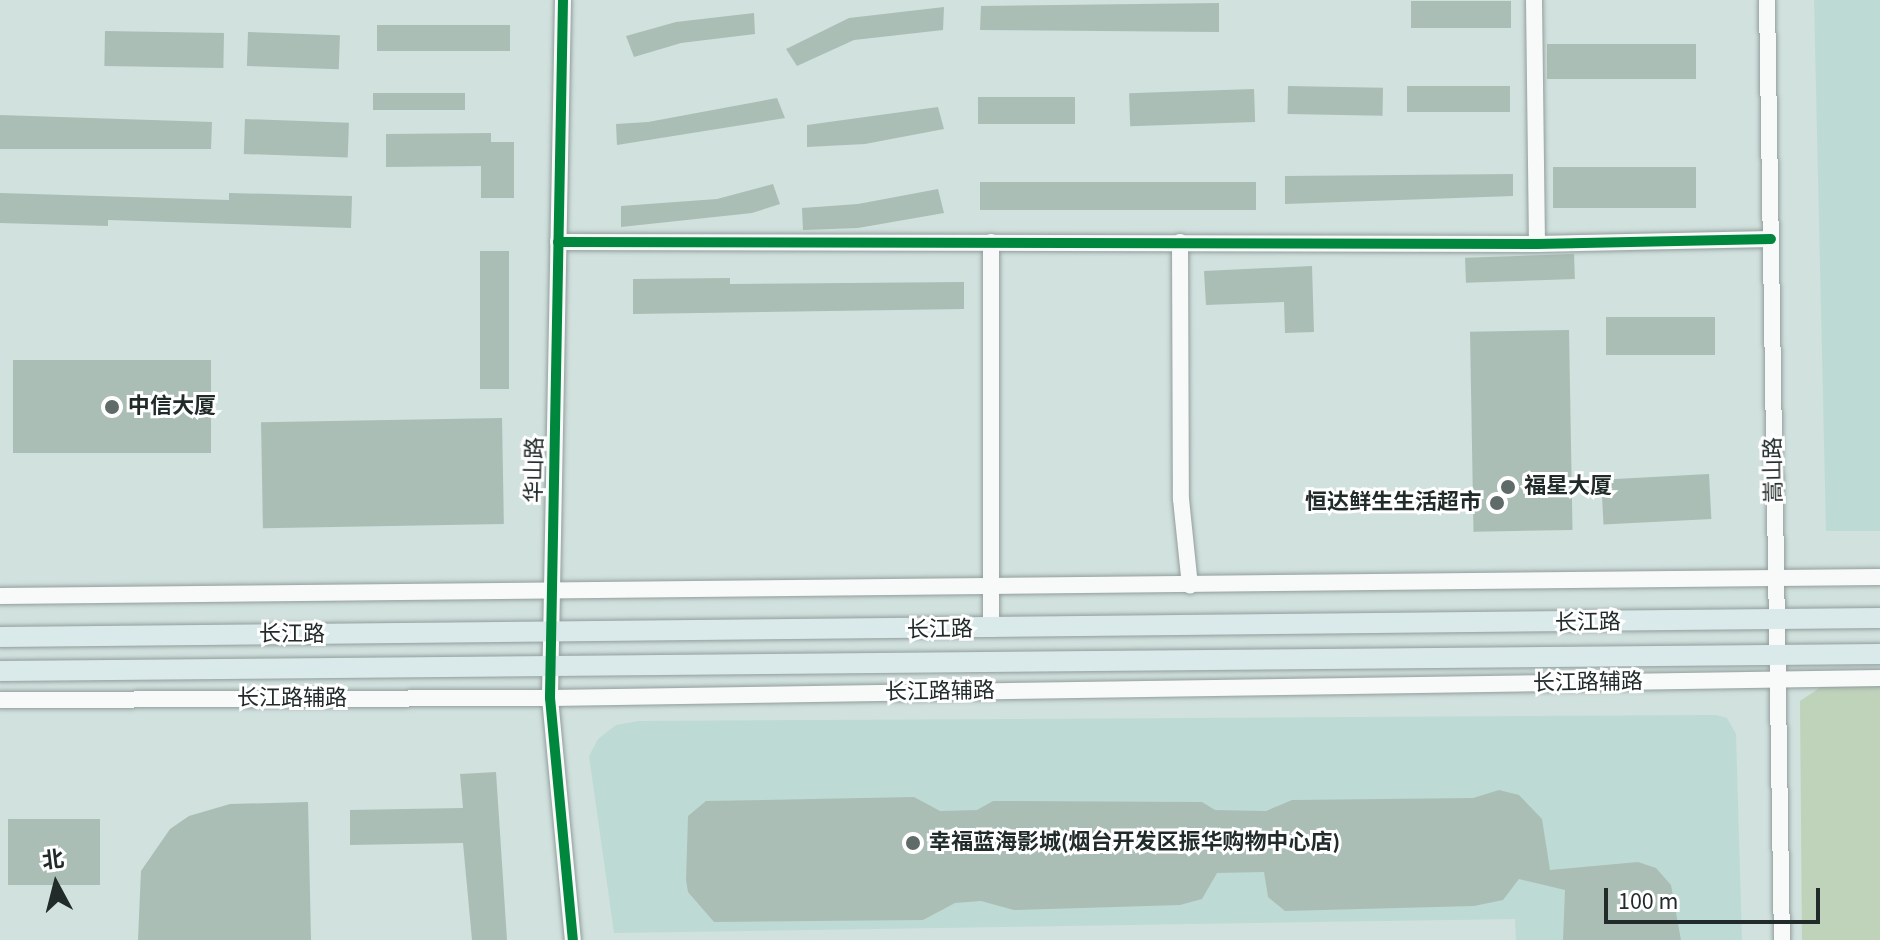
<!DOCTYPE html>
<html>
<head>
<meta charset="utf-8">
<style>
  body { margin:0 }
  #map { position:relative; width:1880px; height:940px; overflow:hidden; background:#d1e1de; font-family:"Source Sans 3","Noto Sans SC",sans-serif }
  div>[style] { position:absolute }
  .built>* { inset:0; background:#bedad4 }
  .green>* { inset:0; background:#bfd2ba }
  .building>* { inset:0; background:#aabeb5; transform-origin:0 0 }
  .roads { filter:drop-shadow(0 0 2px #929e9c) drop-shadow(0 0 2px #929e9c) }
  .minor>* { height:16px; margin:-8px; padding:0 8px; transform-origin:8px; border-radius:8px; background:#f8fafa }
  .major>* { height:20px; margin:-10px; padding:0 10px; transform-origin:10px; border-radius:10px; background:#daeaeb }
  .cycleway>* { height:10px; margin:-5px; padding:0 5px; transform-origin:5px; border-radius:5px; background:#00873e }
  .dots>* { width:22px; height:22px; translate:-50% -50%; box-sizing:border-box; border:4px solid #fff; border-radius:50% }
  span { translate:-50% -50%; white-space:nowrap; text-align:center; line-height:1.15; -webkit-text-stroke:6px #fff; paint-order:stroke }
  .poi-label { font-size:22px; color:#212b29; font-weight:700 }
  .left { translate:0 -50%; text-align:left }
  .right { translate:-100% -50%; text-align:right }
  .street-label { font-size:22px; color:#212b29 }
  .north { position:absolute; left:16px; top:844px; width:80px; height:80px; -webkit-text-stroke:6px #fff; paint-order:stroke; rotate:353deg; font-size:22px; font-weight:700; line-height:32px; text-align:center; color:#212b29 }
  .north::after { content:''; display:block; margin:auto; width:28px; height:36px; background:#212b29; clip-path:polygon(50% 0,100% 100%,50% 72%,0 100%) }
  .scale { position:absolute; left:1604px; top:888px; width:216px; height:36px; box-sizing:border-box; border:4px solid #212b29; border-top:0; padding-left:10px; font-size:24px; line-height:28px; white-space:nowrap; color:#212b29; -webkit-text-stroke:6px #fff; paint-order:stroke }
</style>
</head>
<body>
<div id="map">
  <div class="built">
    <i style="clip-path:polygon(1814px 0,1880px 0,1880px 531px,1826px 531px)"></i>
    <i style="clip-path:polygon(1716px 715px,1727px 718px,1736px 734px,1742px 940px,1516px 940px,1515px 919px,614px 933px,589px 756px,598px 739px,616px 725px,638px 721px)"></i>
  </div>
  <div class="green">
    <i style="clip-path:polygon(1880px 686px,1880px 940px,1802px 940px,1800px 701px,1821px 687px)"></i>
  </div>
  <div class="building">
    <i style="left:1511px;top:1px;width:27px;height:100px;rotate:90deg"></i>
    <i style="clip-path:polygon(1219px 3px,1219px 32px,980px 30px,981px 6px)"></i>
    <i style="clip-path:polygon(944px 7px,943px 30px,854px 40px,797px 66px,786px 49px,849px 18px)"></i>
    <i style="clip-path:polygon(754px 13px,755px 34px,681px 43px,634px 57px,626px 36px,676px 22px)"></i>
    <i style="left:510px;top:25px;width:26px;height:133px;rotate:90deg"></i>
    <i style="left:105px;top:31px;width:119px;height:35px;rotate:1deg"></i>
    <i style="left:248px;top:32px;width:92px;height:34px;rotate:2deg"></i>
    <i style="left:1696px;top:44px;width:35px;height:149px;rotate:90deg"></i>
    <i style="left:1288px;top:86px;width:95px;height:28px;rotate:1deg"></i>
    <i style="left:1407px;top:86px;width:103px;height:26px"></i>
    <i style="left:1254px;top:89px;width:33px;height:125px;rotate:88deg"></i>
    <i style="left:465px;top:93px;width:17px;height:92px;rotate:90deg"></i>
    <i style="left:1075px;top:97px;width:27px;height:97px;rotate:90deg"></i>
    <i style="clip-path:polygon(777px 98px,785px 118px,617px 145px,616px 124px,648px 122px)"></i>
    <i style="clip-path:polygon(938px 107px,944px 129px,865px 144px,807px 147px,807px 125px)"></i>
    <i style="clip-path:polygon(0 115px,212px 122px,211px 149px,0 149px)"></i>
    <i style="left:245px;top:119px;width:104px;height:35px;rotate:2deg"></i>
    <i style="clip-path:polygon(491px 133px,491px 142px,514px 142px,514px 198px,481px 198px,481px 166px,386px 167px,386px 134px)"></i>
    <i style="left:1696px;top:167px;width:41px;height:143px;rotate:90deg"></i>
    <i style="clip-path:polygon(1513px 174px,1513px 196px,1285px 204px,1285px 176px)"></i>
    <i style="left:1256px;top:182px;width:28px;height:276px;rotate:90deg"></i>
    <i style="clip-path:polygon(773px 184px,780px 204px,752px 213px,621px 227px,621px 206px,717px 199px)"></i>
    <i style="clip-path:polygon(938px 189px,944px 213px,858px 228px,803px 230px,802px 208px,858px 204px)"></i>
    <i style="clip-path:polygon(0 193px,229px 200px,229px 193px,352px 196px,351px 228px,108px 220px,108px 226px,0 223px)"></i>
    <i style="left:480px;top:251px;width:29px;height:138px"></i>
    <i style="left:1574px;top:254px;width:25px;height:109px;rotate:88deg"></i>
    <i style="clip-path:polygon(1312px 266px,1314px 332px,1285px 333px,1284px 302px,1206px 305px,1204px 271px)"></i>
    <i style="clip-path:polygon(730px 278px,730px 284px,964px 282px,964px 309px,633px 314px,633px 279px)"></i>
    <i style="left:1606px;top:317px;width:109px;height:38px"></i>
    <i style="left:1569px;top:330px;width:200px;height:99px;rotate:89deg"></i>
    <i style="left:211px;top:360px;width:93px;height:198px;rotate:90deg"></i>
    <i style="left:502px;top:418px;width:106px;height:241px;rotate:89deg"></i>
    <i style="left:1709px;top:474px;width:45px;height:108px;rotate:87deg"></i>
    <i style="clip-path:polygon(496px 772px,507px 940px,472px 940px,463px 843px,350px 845px,350px 810px,463px 808px,460px 774px)"></i>
    <i style="clip-path:polygon(1499px 790px,1519px 795px,1542px 819px,1550px 870px,1638px 862px,1656px 868px,1671px 885px,1681px 940px,1563px 940px,1565px 890px,1519px 879px,1503px 900px,1474px 906px,1285px 911px,1268px 897px,1264px 872px,1217px 873px,1202px 899px,1180px 905px,1014px 910px,981px 901px,955px 903px,923px 920px,714px 922px,688px 892px,686px 880px,688px 816px,706px 801px,914px 797px,940px 811px,977px 810px,993px 801px,1202px 802px,1215px 810px,1266px 811px,1292px 800px,1473px 798px)"></i>
    <i style="clip-path:polygon(308px 802px,311px 940px,138px 940px,141px 871px,170px 829px,189px 816px,230px 804px)"></i>
    <i style="left:8px;top:819px;width:92px;height:66px"></i>
  </div>
  <div class="roads">
    <div class="minor">
      <i style="left:563px;top:0;width:698px;rotate:91.07deg"></i>
      <i style="left:550px;top:698px;width:243px;rotate:84.6deg"></i>
      <i style="left:1534px;top:0;width:244px;rotate:89.3deg"></i>
      <i style="left:1767px;top:0;width:940px;rotate:89.09deg"></i>
      <i style="left:558px;top:242px;width:979px;rotate:0.12deg"></i>
      <i style="left:1537px;top:244px;width:234px;rotate:-1.2deg"></i>
      <i style="left:991px;top:242px;width:387px;rotate:90deg"></i>
      <i style="left:1180px;top:242px;width:257px;rotate:89.8deg"></i>
      <i style="left:1181px;top:499px;width:87px;rotate:84.1deg"></i>
      <i style="left:0;top:596px;width:1880px;rotate:-0.58deg"></i>
      <i style="left:0;top:700px;width:550px;rotate:-0.21deg"></i>
      <i style="left:550px;top:698px;width:1330px;rotate:-0.86deg"></i>
    </div>
    <div class="major">
      <i style="left:0;top:637px;width:1880px;rotate:-0.58deg"></i>
      <i style="left:0;top:671px;width:1880px;rotate:-0.52deg"></i>
    </div>
  </div>
  <div class="cycleway">
    <i style="left:563px;top:0;width:698px;rotate:91.07deg"></i>
    <i style="left:550px;top:698px;width:243px;rotate:84.6deg"></i>
    <i style="left:558px;top:242px;width:979px;rotate:0.12deg"></i>
    <i style="left:1537px;top:244px;width:234px;rotate:-1.2deg"></i>
  </div>
  <div class="dots">
    <i style="left:112px;top:407px;background:#5f6b68"></i>
    <i style="left:1508px;top:487px;background:#5f6b68"></i>
    <i style="left:1497px;top:503px;background:#5f6b68"></i>
    <i style="left:913px;top:843px;background:#5f6b68"></i>
  </div>
  <div class="poi-label">
    <span class="left" style="left:128px;top:407px">中信大厦</span>
    <span class="left" style="left:1524px;top:487px">福星大厦</span>
    <span class="right" style="left:1481px;top:503px">恒达鲜生生活超市</span>
    <span class="left" style="left:929px;top:843px">幸福蓝海影城(烟台开发区振华购物中心店)</span>
  </div>
  <div class="street-label">
    <span style="left:535px;top:470px;rotate:-89deg">华山路</span>
    <span style="left:1774px;top:470px;rotate:-91deg">嵩山路</span>
    <span style="left:1588px;top:623px;rotate:-1deg">长江路</span>
    <span style="left:940px;top:630px;rotate:-1deg">长江路</span>
    <span style="left:292px;top:635px">长江路</span>
    <span style="left:1588px;top:683px;rotate:-1deg">长江路辅路</span>
    <span style="left:940px;top:692px;rotate:-1deg">长江路辅路</span>
    <span style="left:292px;top:699px">长江路辅路</span>
  </div>
  <div class="north">北</div>
  <div class="scale">100 m</div>
</div>
</body>
</html>
